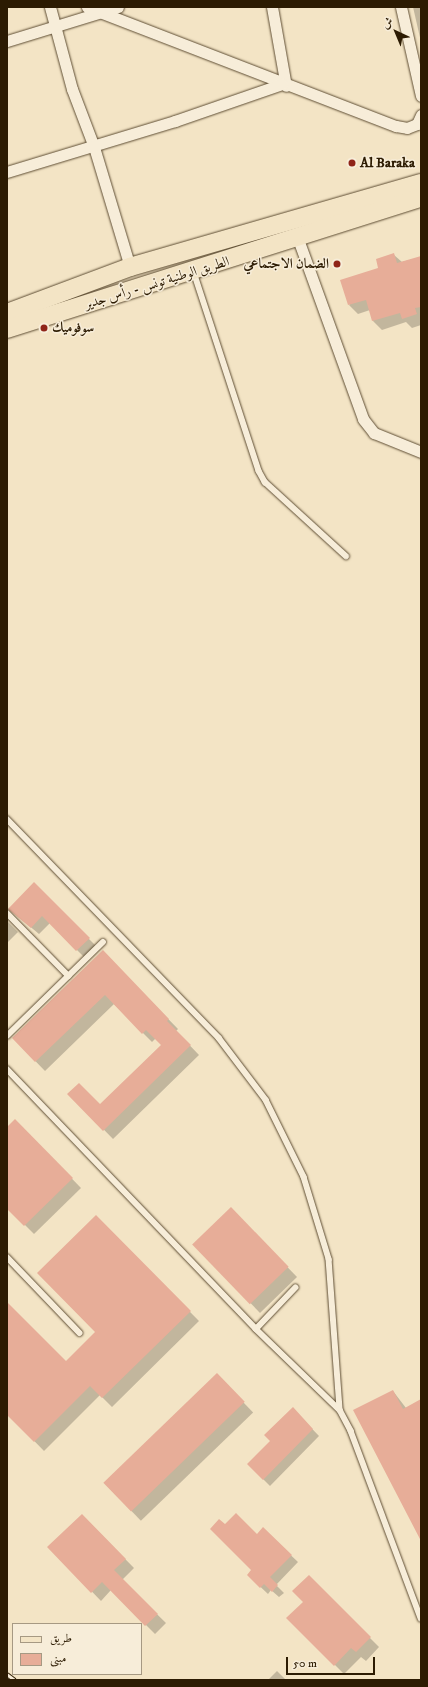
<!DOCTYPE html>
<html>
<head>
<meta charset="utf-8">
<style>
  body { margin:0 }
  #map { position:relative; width:428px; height:1687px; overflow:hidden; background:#f3e4c5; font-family:"IM FELL DW Pica",Amiri,serif }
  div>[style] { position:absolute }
  .shadow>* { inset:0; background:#0003; transform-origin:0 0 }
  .building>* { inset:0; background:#e7ad98; transform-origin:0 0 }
  .roads { filter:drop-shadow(0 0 1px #5e4d33) drop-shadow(0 0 1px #5e4d33) }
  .service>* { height:5.5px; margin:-2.75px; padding:0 2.75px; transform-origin:2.75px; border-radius:2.75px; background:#f7edd9 }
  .minor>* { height:11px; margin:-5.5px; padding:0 5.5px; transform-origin:5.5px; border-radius:5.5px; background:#f7edd9 }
  .primary>* { height:18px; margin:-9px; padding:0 9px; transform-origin:9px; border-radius:9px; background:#f3e4c5 }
  .rail>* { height:4.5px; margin-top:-2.25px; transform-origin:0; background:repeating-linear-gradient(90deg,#f7edd9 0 9px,#2c1b02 0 18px); box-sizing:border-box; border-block:1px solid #2c1b02 }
  .dots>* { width:11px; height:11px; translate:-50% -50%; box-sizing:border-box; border:2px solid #f7edd9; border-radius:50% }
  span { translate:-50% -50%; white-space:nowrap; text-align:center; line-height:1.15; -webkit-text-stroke:3px #f7edd9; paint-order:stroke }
  .poi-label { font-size:14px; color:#2c1b02; font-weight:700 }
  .left { translate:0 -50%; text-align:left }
  .right { translate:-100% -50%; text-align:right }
  .street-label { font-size:14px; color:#2c1b02 }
  .frame { position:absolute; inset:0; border:8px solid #2c1b02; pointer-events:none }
  .legend { position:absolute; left:12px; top:1623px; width:130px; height:52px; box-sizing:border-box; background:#f7edd9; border:1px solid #a69983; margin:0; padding:5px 7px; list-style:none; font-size:12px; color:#2c1b02 }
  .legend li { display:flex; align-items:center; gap:8px; height:20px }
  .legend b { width:20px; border:1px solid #a69983 }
  .north { position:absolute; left:376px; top:12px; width:40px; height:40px; -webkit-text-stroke:3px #f7edd9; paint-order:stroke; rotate:316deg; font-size:11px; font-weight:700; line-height:16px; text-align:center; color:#2c1b02 }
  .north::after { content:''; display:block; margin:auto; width:14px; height:18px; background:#2c1b02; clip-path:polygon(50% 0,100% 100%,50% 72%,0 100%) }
  .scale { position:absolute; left:286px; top:1657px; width:89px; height:18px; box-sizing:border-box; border:2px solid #2c1b02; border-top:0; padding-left:5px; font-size:12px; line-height:14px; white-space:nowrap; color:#2c1b02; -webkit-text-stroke:3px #f7edd9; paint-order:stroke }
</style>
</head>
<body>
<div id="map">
  <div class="shadow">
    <i style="clip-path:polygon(413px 7px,421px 7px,421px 42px)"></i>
    <i style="clip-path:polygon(394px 255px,402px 262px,421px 257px,421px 325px,412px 328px,406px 322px,382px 330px,373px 321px,370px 310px,358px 314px,349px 305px)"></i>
    <i style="clip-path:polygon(34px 884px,96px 946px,84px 957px,50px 923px,39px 934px,9px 909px)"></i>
    <i style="clip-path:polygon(7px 921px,18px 932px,7px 943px)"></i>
    <i style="clip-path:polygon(103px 952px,178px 1029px,176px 1031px,199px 1055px,113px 1139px,69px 1094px,100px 1106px,162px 1045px,156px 1038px,152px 1042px,114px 1004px,45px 1071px,13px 1038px)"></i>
    <i style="clip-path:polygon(15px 1120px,81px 1188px,34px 1234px,7px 1207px,7px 1128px)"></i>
    <i style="clip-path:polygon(96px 1217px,199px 1321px,112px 1407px,100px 1395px,44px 1451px,7px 1413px,7px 1303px,66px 1363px,96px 1332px)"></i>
    <i style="clip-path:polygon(240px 1218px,297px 1277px,260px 1313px,194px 1244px)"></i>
    <i style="left:217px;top:1375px;width:52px;height:156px;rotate:46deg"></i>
    <i style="clip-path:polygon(393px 1391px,406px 1408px,421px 1401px,421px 1539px)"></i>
    <i style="clip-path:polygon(293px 1409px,319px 1436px,270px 1486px,248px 1464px,271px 1441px)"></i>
    <i style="clip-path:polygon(82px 1515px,134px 1568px,122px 1580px,166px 1623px,155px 1634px,111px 1590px,101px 1601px,49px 1547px)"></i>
    <i style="clip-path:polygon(225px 1526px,257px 1535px,263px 1529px,298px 1562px,276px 1585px,284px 1593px,279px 1597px,271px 1590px,268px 1594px,248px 1575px,253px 1570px)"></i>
    <i style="clip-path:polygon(308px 1576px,379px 1647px,366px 1661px,361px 1657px,344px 1674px,288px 1618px,304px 1602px)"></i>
    <i style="clip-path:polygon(277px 1671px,286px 1680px,268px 1680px)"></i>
  </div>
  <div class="building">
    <i style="clip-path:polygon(394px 253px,397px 263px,421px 256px,421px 307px,415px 308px,417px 314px,402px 319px,400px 313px,372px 321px,366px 300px,348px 305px,340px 280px,378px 268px,376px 259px)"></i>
    <i style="clip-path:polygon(34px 882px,90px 938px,76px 951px,42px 916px,31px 928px,8px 909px)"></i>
    <i style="clip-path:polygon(103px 950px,169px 1019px,167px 1021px,191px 1045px,103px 1131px,67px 1094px,79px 1083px,100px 1104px,161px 1045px,146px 1030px,142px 1034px,105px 995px,35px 1062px,12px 1038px)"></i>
    <i style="clip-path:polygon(15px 1119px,73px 1178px,24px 1226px,7px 1209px,7px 1127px)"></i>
    <i style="left:231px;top:1207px;width:83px;height:54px;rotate:46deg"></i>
    <i style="clip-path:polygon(96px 1215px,191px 1311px,102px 1398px,90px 1386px,34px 1442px,7px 1415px,7px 1302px,66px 1361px,95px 1332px,37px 1273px)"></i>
    <i style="left:217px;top:1373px;width:40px;height:158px;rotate:46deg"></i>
    <i style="clip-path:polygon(393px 1390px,403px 1409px,421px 1399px,421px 1541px,353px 1410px)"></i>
    <i style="clip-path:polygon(293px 1407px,313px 1429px,263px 1480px,247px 1464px,270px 1441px,264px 1435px)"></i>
    <i style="clip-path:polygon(236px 1513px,257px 1534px,263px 1527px,292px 1555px,270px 1577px,278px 1585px,272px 1592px,264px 1584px,260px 1588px,247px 1575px,251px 1570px,210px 1529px,219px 1519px,225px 1524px)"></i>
    <i style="clip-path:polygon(82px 1514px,126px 1559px,114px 1570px,158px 1614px,145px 1626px,102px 1582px,91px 1593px,47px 1547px)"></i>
    <i style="clip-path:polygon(309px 1575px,371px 1637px,356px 1652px,351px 1648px,334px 1666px,286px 1618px,303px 1602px,292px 1591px)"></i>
  </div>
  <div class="roads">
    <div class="service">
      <i style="left:194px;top:272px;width:209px;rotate:71.9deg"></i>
      <i style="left:259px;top:471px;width:13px;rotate:61deg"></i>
      <i style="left:265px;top:482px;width:110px;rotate:42.4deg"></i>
      <i style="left:7px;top:819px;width:305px;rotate:45.9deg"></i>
      <i style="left:219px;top:1038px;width:78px;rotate:52.8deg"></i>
      <i style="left:266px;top:1100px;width:86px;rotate:63.7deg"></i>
      <i style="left:304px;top:1177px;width:86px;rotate:73deg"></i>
      <i style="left:329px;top:1259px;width:151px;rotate:85.8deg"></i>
      <i style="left:7px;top:913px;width:88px;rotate:45.5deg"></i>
      <i style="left:7px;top:1036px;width:134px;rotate:-44.4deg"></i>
      <i style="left:7px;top:1069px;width:360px;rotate:46.2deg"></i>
      <i style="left:256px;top:1329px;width:117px;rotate:44deg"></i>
      <i style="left:340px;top:1410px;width:24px;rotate:62deg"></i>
      <i style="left:351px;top:1431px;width:200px;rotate:69.5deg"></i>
      <i style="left:7px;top:1257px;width:105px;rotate:46.2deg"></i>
      <i style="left:256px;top:1329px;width:57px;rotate:-46.4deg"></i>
    </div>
    <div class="minor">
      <i style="left:50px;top:7px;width:85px;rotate:75deg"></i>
      <i style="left:72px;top:89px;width:62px;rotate:69.2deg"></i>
      <i style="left:94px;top:147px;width:125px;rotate:73.3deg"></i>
      <i style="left:87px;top:7px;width:331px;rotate:21.1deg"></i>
      <i style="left:396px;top:126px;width:11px;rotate:10deg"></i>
      <i style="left:407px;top:128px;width:11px;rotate:-22deg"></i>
      <i style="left:417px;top:124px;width:10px;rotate:-66deg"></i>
      <i style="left:272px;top:7px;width:80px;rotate:80deg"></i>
      <i style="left:401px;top:7px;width:91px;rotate:77.3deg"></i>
      <i style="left:7px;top:41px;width:116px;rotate:-17deg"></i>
      <i style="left:7px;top:172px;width:176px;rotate:-16.9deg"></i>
      <i style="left:175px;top:121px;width:113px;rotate:-19.1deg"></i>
      <i style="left:298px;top:239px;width:191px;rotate:70.1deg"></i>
      <i style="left:363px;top:419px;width:18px;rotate:52deg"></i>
      <i style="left:374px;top:433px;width:51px;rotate:22deg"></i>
    </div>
    <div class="primary">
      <i style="left:7px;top:313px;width:131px;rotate:-20.5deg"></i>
      <i style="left:130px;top:267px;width:303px;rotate:-16.1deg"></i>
      <i style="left:7px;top:329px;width:434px;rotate:-17.6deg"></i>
    </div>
  </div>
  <div class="rail">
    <i style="left:7px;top:1674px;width:10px;rotate:37deg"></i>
  </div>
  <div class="dots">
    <i style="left:352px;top:163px;background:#8f2418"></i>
    <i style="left:337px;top:264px;background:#8f2418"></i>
    <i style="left:44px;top:328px;background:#8f2418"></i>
  </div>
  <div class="poi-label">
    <span class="left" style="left:360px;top:163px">Al Baraka</span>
    <span class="right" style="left:329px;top:264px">الضمان الاجتماعي</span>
    <span class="left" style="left:52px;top:328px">سوفوميك</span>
  </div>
  <div class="street-label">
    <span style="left:157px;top:283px;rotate:-17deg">الطريق الوطنية تونس - رأس جدير</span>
  </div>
  <div class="frame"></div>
  <ul class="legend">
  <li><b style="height:5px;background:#f3e4c5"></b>طريق</li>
  <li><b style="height:11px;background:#e7ad98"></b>مبنى</li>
  </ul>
  <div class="north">ش</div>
  <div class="scale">50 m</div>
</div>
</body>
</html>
